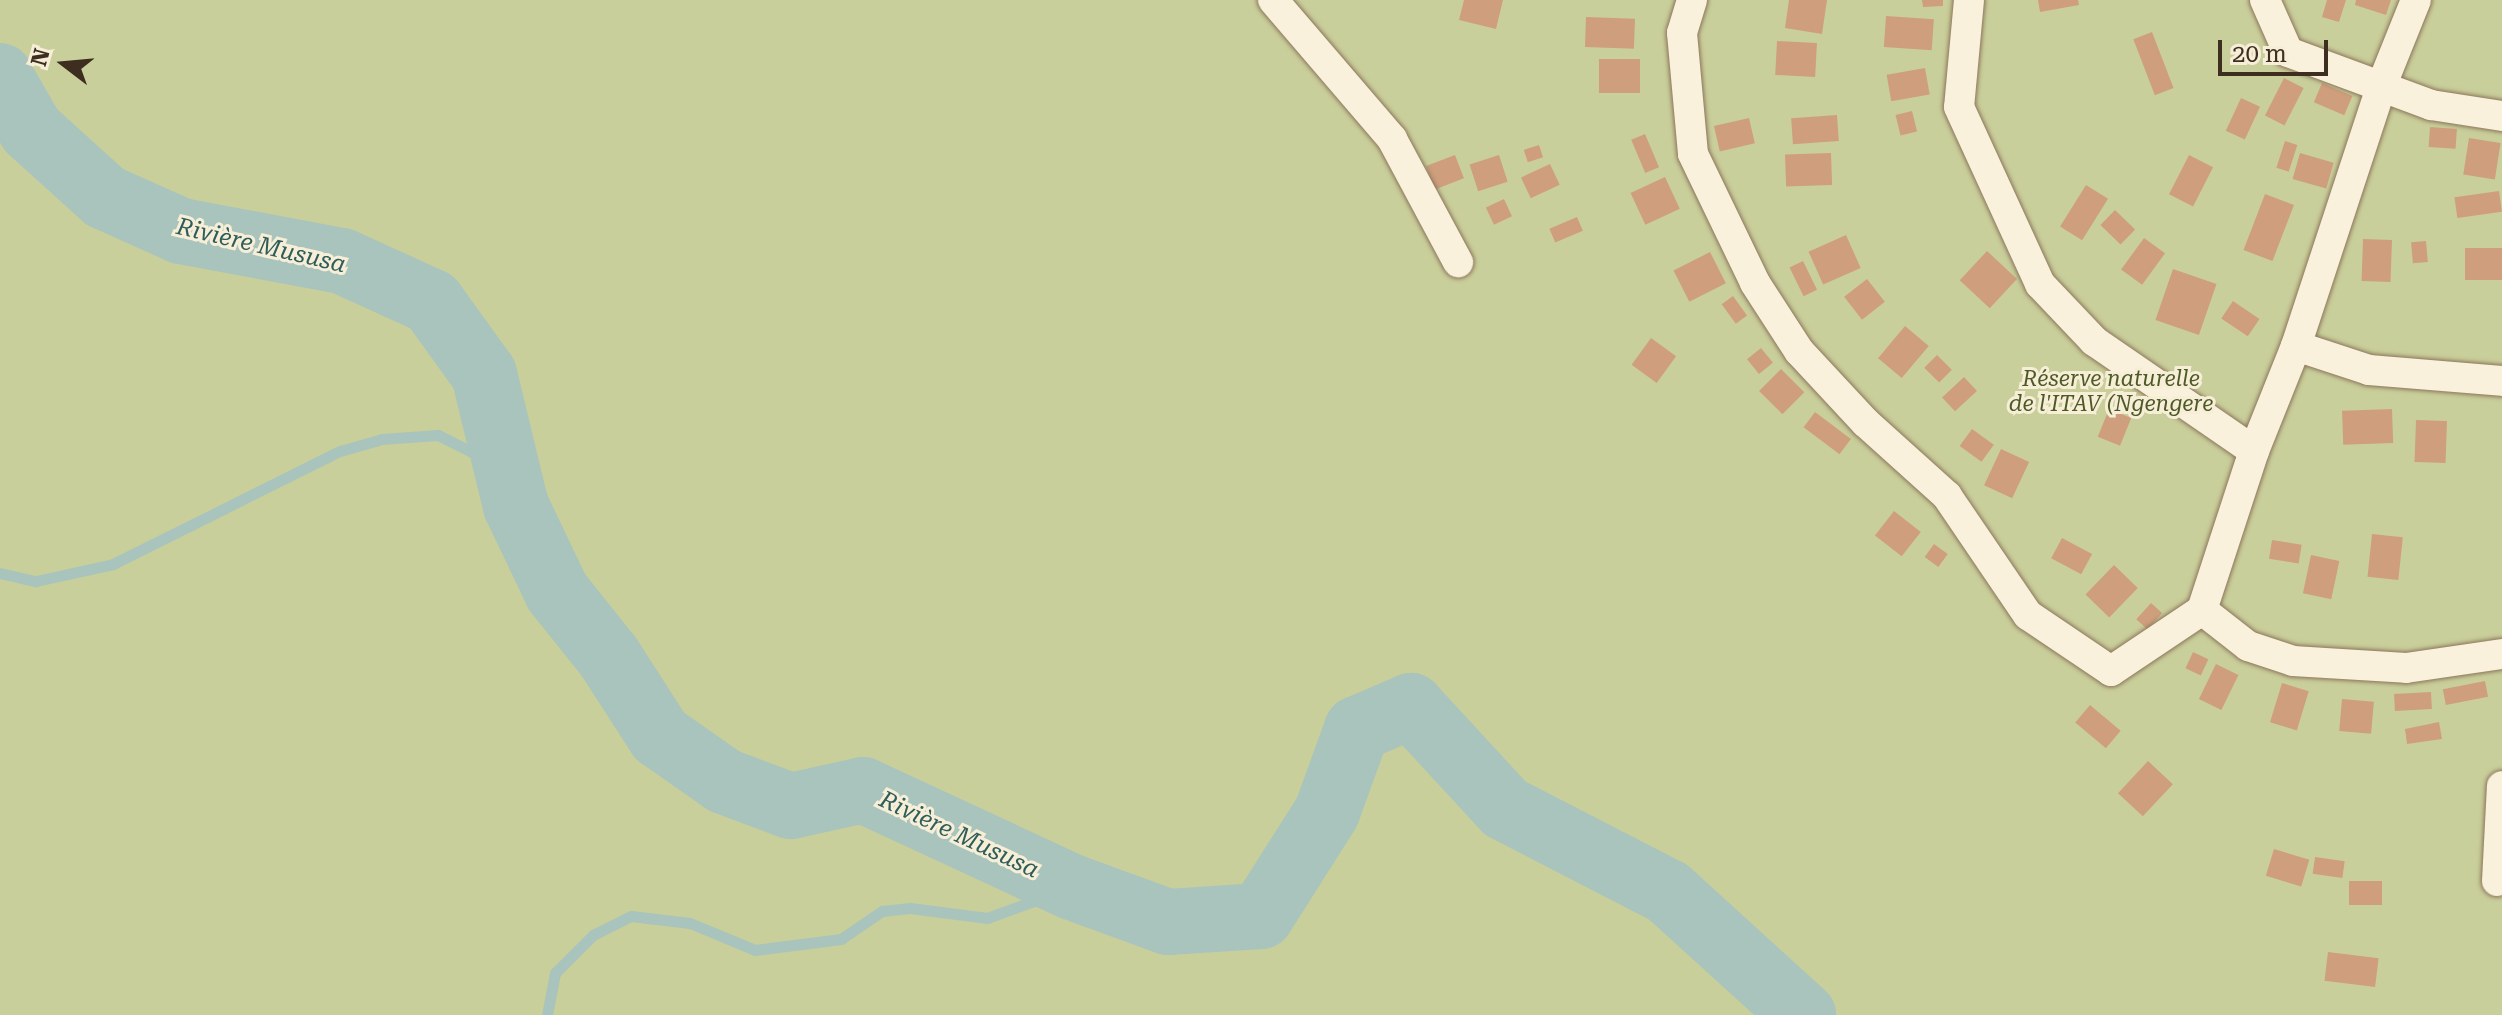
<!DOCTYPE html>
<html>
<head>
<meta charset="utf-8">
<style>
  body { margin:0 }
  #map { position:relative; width:2502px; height:1015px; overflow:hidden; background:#f0e4c8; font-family:"Roboto Serif",serif }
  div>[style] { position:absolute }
  .green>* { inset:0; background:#c9cf9b; transform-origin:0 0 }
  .stream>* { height:11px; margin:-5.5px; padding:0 5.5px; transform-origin:5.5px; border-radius:5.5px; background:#a9c4bc }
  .river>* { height:66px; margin:-33px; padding:0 33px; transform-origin:33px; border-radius:33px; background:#a9c4bc }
  .building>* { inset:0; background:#cf9f7d; transform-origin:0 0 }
  .roads { filter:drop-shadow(0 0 2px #8d765c) drop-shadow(0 0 2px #8d765c) }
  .street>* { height:30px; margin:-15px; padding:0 15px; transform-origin:15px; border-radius:15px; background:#faf1dc }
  span { translate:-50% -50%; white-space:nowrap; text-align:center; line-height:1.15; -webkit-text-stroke:6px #f7eed8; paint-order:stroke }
  .park-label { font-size:22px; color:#4d5a26; font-style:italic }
  .water-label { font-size:24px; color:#2f5d5a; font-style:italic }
  .north { position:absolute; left:24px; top:24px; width:80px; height:80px; -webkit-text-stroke:6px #f7eed8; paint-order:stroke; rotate:286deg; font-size:22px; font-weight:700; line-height:32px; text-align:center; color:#3d2e20 }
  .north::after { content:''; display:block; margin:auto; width:28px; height:36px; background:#3d2e20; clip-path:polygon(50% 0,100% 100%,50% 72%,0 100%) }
  .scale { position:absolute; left:2218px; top:40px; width:110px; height:36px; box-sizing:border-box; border:4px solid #3d2e20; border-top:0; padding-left:10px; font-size:24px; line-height:28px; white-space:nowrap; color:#3d2e20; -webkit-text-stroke:6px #f7eed8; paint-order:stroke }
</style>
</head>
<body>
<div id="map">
  <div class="green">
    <i style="left:0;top:0;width:2502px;height:1015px"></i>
  </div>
  <div class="stream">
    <i style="left:0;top:573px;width:37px;rotate:13deg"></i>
    <i style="left:36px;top:581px;width:79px;rotate:-12.4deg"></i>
    <i style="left:113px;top:564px;width:254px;rotate:-26.5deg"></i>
    <i style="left:340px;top:451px;width:44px;rotate:-15.9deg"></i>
    <i style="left:382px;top:439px;width:56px;rotate:-4.1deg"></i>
    <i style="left:438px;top:435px;width:42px;rotate:26.6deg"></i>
    <i style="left:476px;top:454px;width:66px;rotate:52.4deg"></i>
    <i style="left:547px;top:1015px;width:43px;rotate:-79.2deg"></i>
    <i style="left:555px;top:973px;width:54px;rotate:-45deg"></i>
    <i style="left:593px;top:935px;width:42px;rotate:-26.6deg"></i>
    <i style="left:631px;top:916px;width:59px;rotate:6.8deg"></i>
    <i style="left:690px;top:923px;width:70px;rotate:22.6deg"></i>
    <i style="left:755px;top:950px;width:87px;rotate:-7.3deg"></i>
    <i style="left:841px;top:939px;width:50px;rotate:-34.3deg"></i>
    <i style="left:882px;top:911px;width:28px;rotate:-6deg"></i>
    <i style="left:910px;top:908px;width:78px;rotate:7.4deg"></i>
    <i style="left:987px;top:918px;width:90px;rotate:-20deg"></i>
  </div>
  <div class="river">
    <i style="left:0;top:76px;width:62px;rotate:60.1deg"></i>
    <i style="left:31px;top:130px;width:100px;rotate:42.2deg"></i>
    <i style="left:105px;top:197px;width:83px;rotate:24.1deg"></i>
    <i style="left:181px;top:231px;width:164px;rotate:10.6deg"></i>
    <i style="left:342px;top:261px;width:99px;rotate:24.5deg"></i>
    <i style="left:432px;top:302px;width:89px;rotate:54.2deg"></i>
    <i style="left:484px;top:374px;width:136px;rotate:76.4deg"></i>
    <i style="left:516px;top:506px;width:95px;rotate:64.5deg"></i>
    <i style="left:557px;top:592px;width:83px;rotate:51.3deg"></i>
    <i style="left:609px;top:657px;width:94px;rotate:57.2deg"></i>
    <i style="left:660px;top:736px;width:78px;rotate:35.1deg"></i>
    <i style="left:724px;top:781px;width:72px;rotate:20.5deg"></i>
    <i style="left:791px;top:806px;width:74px;rotate:-12.5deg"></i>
    <i style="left:863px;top:790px;width:230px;rotate:24.9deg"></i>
    <i style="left:1072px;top:887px;width:102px;rotate:20deg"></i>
    <i style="left:1168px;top:922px;width:93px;rotate:-3.7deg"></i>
    <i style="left:1261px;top:916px;width:123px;rotate:-57.6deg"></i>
    <i style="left:1327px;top:812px;width:88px;rotate:-70.1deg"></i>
    <i style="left:1357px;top:729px;width:59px;rotate:-23.1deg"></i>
    <i style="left:1411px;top:706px;width:139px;rotate:47.3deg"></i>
    <i style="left:1505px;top:808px;width:183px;rotate:27.3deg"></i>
    <i style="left:1668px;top:892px;width:183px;rotate:42.3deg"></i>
  </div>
  <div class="building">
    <i style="clip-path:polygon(1464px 0,1503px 0,1496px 29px,1459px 20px)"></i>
    <i style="clip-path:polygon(1789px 0,1827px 0,1822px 34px,1785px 28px)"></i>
    <i style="clip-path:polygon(1922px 0,1943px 0,1943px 6px,1923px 7px)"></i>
    <i style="clip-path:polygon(2038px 0,2078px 0,2079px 5px,2040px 12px)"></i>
    <i style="clip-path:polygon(2327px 0,2346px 0,2339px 22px,2322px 17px)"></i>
    <i style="clip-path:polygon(2356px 0,2391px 0,2386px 15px,2355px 5px)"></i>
    <i style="left:1886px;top:16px;width:48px;height:31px;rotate:4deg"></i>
    <i style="left:1586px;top:17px;width:49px;height:30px;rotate:2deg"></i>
    <i style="left:2152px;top:32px;width:60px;height:20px;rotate:69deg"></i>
    <i style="left:1777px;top:41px;width:40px;height:34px;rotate:3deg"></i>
    <i style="left:1599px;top:59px;width:41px;height:34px"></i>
    <i style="left:1925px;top:68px;width:27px;height:39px;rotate:80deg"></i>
    <i style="left:2284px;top:78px;width:22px;height:42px;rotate:27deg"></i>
    <i style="left:2322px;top:83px;width:33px;height:21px;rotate:23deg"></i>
    <i style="left:2241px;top:98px;width:21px;height:36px;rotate:25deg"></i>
    <i style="left:1912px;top:111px;width:21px;height:17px;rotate:76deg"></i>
    <i style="left:1837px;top:115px;width:26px;height:46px;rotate:86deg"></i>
    <i style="left:1749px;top:118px;width:26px;height:36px;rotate:77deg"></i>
    <i style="left:2430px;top:127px;width:27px;height:20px;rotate:4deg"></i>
    <i style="left:1645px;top:134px;width:36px;height:15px;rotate:67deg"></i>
    <i style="left:2469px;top:138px;width:32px;height:37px;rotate:9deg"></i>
    <i style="left:2285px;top:141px;width:13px;height:28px;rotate:18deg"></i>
    <i style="left:1539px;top:145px;width:13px;height:16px;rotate:72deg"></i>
    <i style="left:1831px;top:153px;width:32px;height:46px;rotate:88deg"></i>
    <i style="left:2300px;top:153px;width:35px;height:27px;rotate:16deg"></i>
    <i style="left:1455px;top:155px;width:25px;height:31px;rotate:69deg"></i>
    <i style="left:1499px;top:155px;width:28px;height:31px;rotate:72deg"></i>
    <i style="left:2189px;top:155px;width:27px;height:44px;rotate:27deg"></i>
    <i style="left:1550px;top:164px;width:23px;height:32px;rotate:65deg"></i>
    <i style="left:1665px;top:177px;width:35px;height:38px;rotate:65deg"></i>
    <i style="left:2086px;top:185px;width:26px;height:49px;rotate:32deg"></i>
    <i style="left:2499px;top:191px;width:21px;height:45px;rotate:82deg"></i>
    <i style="left:2265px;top:194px;width:31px;height:60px;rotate:21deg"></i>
    <i style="left:1504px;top:199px;width:19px;height:20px;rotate:65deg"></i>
    <i style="left:2115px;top:210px;width:28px;height:21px;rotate:44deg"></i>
    <i style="left:1577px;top:217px;width:15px;height:30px;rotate:67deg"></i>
    <i style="left:1846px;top:235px;width:36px;height:41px;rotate:66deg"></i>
    <i style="left:2144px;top:238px;width:26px;height:39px;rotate:36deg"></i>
    <i style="left:2363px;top:239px;width:29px;height:42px;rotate:2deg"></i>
    <i style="left:2426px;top:241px;width:21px;height:15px;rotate:85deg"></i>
    <i style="left:2502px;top:248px;width:32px;height:37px;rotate:90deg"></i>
    <i style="left:1987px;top:251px;width:41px;height:40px;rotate:43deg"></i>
    <i style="left:1710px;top:252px;width:35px;height:41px;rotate:63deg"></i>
    <i style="left:1803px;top:261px;width:32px;height:15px;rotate:64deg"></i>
    <i style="left:2173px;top:269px;width:46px;height:54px;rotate:19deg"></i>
    <i style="left:1867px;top:279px;width:29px;height:29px;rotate:52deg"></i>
    <i style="left:1733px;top:296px;width:24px;height:14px;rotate:54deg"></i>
    <i style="left:2233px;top:301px;width:32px;height:21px;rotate:34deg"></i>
    <i style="left:1905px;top:326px;width:31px;height:42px;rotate:40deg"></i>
    <i style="left:1651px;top:338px;width:31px;height:33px;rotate:36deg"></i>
    <i style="left:1761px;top:348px;width:19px;height:18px;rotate:51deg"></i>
    <i style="left:1937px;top:355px;width:21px;height:18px;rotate:45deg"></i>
    <i style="left:1781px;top:369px;width:33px;height:31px;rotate:45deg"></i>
    <i style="left:1964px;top:377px;width:19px;height:30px;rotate:47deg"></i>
    <i style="left:2109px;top:409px;width:24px;height:30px;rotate:22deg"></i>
    <i style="left:2392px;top:409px;width:34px;height:50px;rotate:88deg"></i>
    <i style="left:1815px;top:412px;width:45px;height:19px;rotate:37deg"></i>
    <i style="left:2416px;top:420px;width:31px;height:42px;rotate:2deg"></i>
    <i style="left:1972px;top:429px;width:27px;height:21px;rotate:36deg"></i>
    <i style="left:2001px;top:449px;width:31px;height:40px;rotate:25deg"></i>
    <i style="left:1894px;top:511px;width:34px;height:31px;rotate:38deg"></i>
    <i style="left:2372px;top:534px;width:31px;height:43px;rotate:6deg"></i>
    <i style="left:2062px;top:538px;width:34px;height:23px;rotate:28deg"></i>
    <i style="left:2272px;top:540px;width:30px;height:19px;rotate:9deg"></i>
    <i style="left:1934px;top:544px;width:17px;height:16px;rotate:36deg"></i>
    <i style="left:2311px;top:555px;width:29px;height:39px;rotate:12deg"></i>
    <i style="left:2114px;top:565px;width:33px;height:41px;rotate:44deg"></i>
    <i style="left:2151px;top:603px;width:15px;height:22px;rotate:42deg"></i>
    <i style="left:2193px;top:652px;width:17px;height:18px;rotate:25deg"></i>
    <i style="left:2216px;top:664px;width:25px;height:39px;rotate:26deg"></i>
    <i style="left:2485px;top:681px;width:16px;height:43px;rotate:79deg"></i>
    <i style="left:2282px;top:683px;width:28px;height:41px;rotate:17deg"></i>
    <i style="left:2431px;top:692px;width:17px;height:37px;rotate:87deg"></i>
    <i style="left:2342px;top:699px;width:32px;height:32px;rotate:5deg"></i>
    <i style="left:2090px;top:705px;width:40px;height:23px;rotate:40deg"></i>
    <i style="clip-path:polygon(2439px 722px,2442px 739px,2407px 744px,2405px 729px)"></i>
    <i style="left:2148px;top:761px;width:34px;height:44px;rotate:43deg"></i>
    <i style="left:2274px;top:849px;width:37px;height:28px;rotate:17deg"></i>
    <i style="left:2315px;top:857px;width:30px;height:17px;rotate:8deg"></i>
    <i style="left:2349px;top:881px;width:33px;height:24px"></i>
    <i style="left:2328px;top:952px;width:51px;height:29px;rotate:7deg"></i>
  </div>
  <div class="roads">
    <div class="street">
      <i style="left:1273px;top:0;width:183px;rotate:49.4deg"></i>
      <i style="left:1392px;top:139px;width:140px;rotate:61.8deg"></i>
      <i style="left:1692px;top:0;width:34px;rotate:107deg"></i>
      <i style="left:1682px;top:33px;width:121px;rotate:84.8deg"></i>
      <i style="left:1693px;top:154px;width:143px;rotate:64.3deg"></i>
      <i style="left:1755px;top:283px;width:81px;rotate:57.1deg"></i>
      <i style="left:1799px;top:351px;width:98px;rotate:47.1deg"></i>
      <i style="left:1866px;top:423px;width:109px;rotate:42deg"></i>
      <i style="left:1947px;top:496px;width:144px;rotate:55.8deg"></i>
      <i style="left:2028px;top:615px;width:100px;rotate:34deg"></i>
      <i style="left:2111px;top:671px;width:110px;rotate:-33.8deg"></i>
      <i style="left:2202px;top:610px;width:58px;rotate:38deg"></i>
      <i style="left:2248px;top:646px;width:47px;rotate:18.4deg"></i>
      <i style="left:2293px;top:661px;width:113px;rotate:3.5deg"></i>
      <i style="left:2406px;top:668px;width:97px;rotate:-8.3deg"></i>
      <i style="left:1969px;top:0;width:107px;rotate:95.3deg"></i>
      <i style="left:1959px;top:107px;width:195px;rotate:65.4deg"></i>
      <i style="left:2040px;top:284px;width:79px;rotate:46.5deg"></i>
      <i style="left:2094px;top:341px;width:194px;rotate:34.5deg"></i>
      <i style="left:2265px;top:0;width:57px;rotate:66.1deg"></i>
      <i style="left:2288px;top:52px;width:153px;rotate:20.3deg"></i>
      <i style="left:2431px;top:105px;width:72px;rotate:8.8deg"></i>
      <i style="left:2296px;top:346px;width:77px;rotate:18.2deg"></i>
      <i style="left:2369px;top:370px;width:133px;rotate:4.7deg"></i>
      <i style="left:2202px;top:610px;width:167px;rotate:-71.9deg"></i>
      <i style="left:2254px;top:451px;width:113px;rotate:-68.2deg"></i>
      <i style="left:2296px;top:346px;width:273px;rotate:-71.8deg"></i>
      <i style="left:2381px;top:87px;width:94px;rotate:-68.1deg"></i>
      <i style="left:2497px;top:881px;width:95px;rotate:-87deg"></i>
    </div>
  </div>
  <div class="park-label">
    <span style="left:2111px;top:391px">Réserve naturelle<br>de l'ITAV (Ngengere</span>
  </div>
  <div class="water-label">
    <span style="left:261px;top:246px;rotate:13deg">Rivière Mususa</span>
    <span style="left:959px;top:835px;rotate:25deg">Rivière Mususa</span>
  </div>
  <div class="north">N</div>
  <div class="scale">20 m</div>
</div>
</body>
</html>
